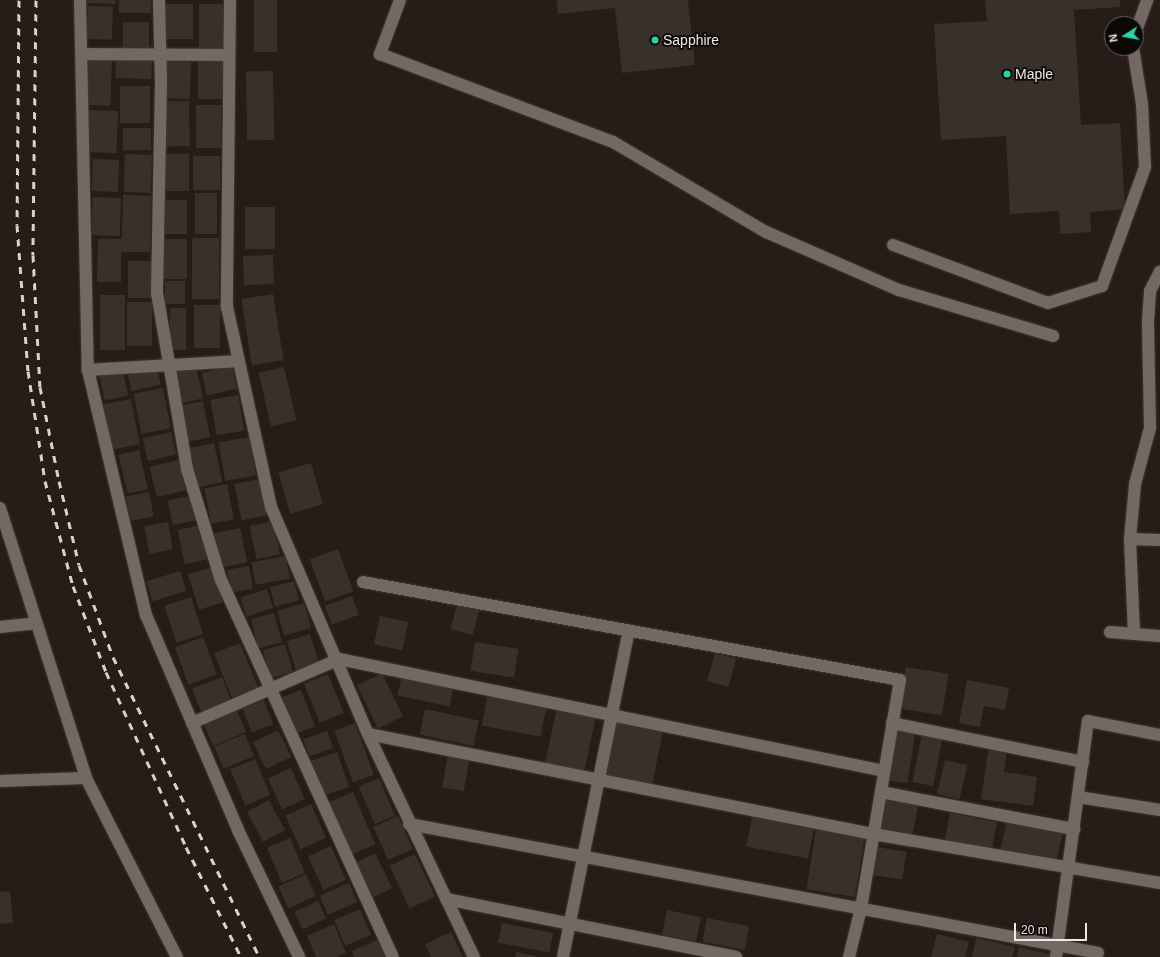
<!DOCTYPE html>
<html>
<head>
<meta charset="utf-8">
<style>
  body { margin:0 }
  #map { position:relative; width:1160px; height:957px; overflow:hidden; background:#261c18; font-family:Helvetica,sans-serif }
  div>[style] { position:absolute }
  .building>* { inset:0; background:#383129; transform-origin:0 0 }
  .roads { filter:drop-shadow(0 0 1px #403836) drop-shadow(0 0 1px #403836) }
  .minor>* { height:12px; margin:-6px; padding:0 6px; transform-origin:6px; border-radius:6px; background:#746862 }
  .rail>* { height:3px; margin-top:-1.5px; transform-origin:0; background:repeating-linear-gradient(90deg,#d9d1ce 0 7px,transparent 0 14px) }
  .dots>* { width:11px; height:11px; translate:-50% -50%; box-sizing:border-box; border:2px solid #0c0806; border-radius:50% }
  span { translate:-50% -50%; white-space:nowrap; text-align:center; line-height:1.15; -webkit-text-stroke:3.5px #0c0806; paint-order:stroke }
  .poi-label { font-size:14px; color:#f0e8e5 }
  .left { translate:0 -50%; text-align:left }
  .north { position:absolute; left:1104px; top:16px; width:40px; height:40px; box-sizing:border-box; background:#0c0806; border:1px solid #67625f; border-radius:50%; rotate:259deg; font-size:11px; font-weight:700; line-height:16px; text-align:center; color:#f0e8e5 }
  .north::after { content:''; display:block; margin:auto; width:14px; height:18px; background:#27d5ad; clip-path:polygon(50% 0,100% 100%,50% 72%,0 100%) }
  .scale { position:absolute; left:1014px; top:923px; width:73px; height:18px; box-sizing:border-box; border:2px solid #f0e8e5; border-top:0; padding-left:5px; font-size:12px; line-height:14px; white-space:nowrap; color:#f0e8e5; -webkit-text-stroke:3px #0c0806; paint-order:stroke }
</style>
</head>
<body>
<div id="map">
  <div class="building">
    <i style="clip-path:polygon(85px 0,115px 0,115px 4px,85px 3px)"></i>
    <i style="left:119px;top:0;width:32px;height:13px"></i>
    <i style="left:254px;top:0;width:23px;height:52px"></i>
    <i style="clip-path:polygon(557px 0,688px 0,695px 65px,622px 73px,615px 8px,558px 14px)"></i>
    <i style="clip-path:polygon(985px 0,1120px 0,1120px 7px,1074px 10px,1081px 125px,1120px 123px,1125px 209px,1090px 212px,1091px 232px,1060px 234px,1059px 211px,1010px 214px,1006px 136px,941px 140px,934px 24px,987px 21px)"></i>
    <i style="left:164px;top:4px;width:29px;height:35px"></i>
    <i style="left:223px;top:4px;width:44px;height:24px;rotate:90deg"></i>
    <i style="left:88px;top:6px;width:25px;height:33px;rotate:2deg"></i>
    <i style="left:123px;top:22px;width:26px;height:27px"></i>
    <i style="left:88px;top:59px;width:24px;height:46px;rotate:2deg"></i>
    <i style="left:116px;top:59px;width:36px;height:19px;rotate:2deg"></i>
    <i style="left:164px;top:61px;width:27px;height:37px;rotate:2deg"></i>
    <i style="left:198px;top:61px;width:26px;height:38px"></i>
    <i style="left:273px;top:71px;width:69px;height:27px;rotate:89deg"></i>
    <i style="left:120px;top:86px;width:30px;height:37px"></i>
    <i style="left:189px;top:101px;width:45px;height:24px;rotate:89deg"></i>
    <i style="left:196px;top:105px;width:25px;height:43px"></i>
    <i style="left:87px;top:110px;width:31px;height:42px;rotate:2deg"></i>
    <i style="left:123px;top:128px;width:28px;height:22px"></i>
    <i style="left:125px;top:154px;width:27px;height:38px;rotate:2deg"></i>
    <i style="left:164px;top:154px;width:25px;height:37px"></i>
    <i style="left:193px;top:156px;width:27px;height:34px"></i>
    <i style="left:93px;top:159px;width:26px;height:32px;rotate:2deg"></i>
    <i style="left:195px;top:193px;width:22px;height:41px"></i>
    <i style="clip-path:polygon(123px 195px,151px 196px,150px 252px,121px 252px,121px 282px,97px 282px,98px 239px,122px 239px)"></i>
    <i style="left:93px;top:197px;width:28px;height:38px;rotate:2deg"></i>
    <i style="left:165px;top:200px;width:22px;height:34px"></i>
    <i style="left:245px;top:207px;width:30px;height:42px"></i>
    <i style="left:192px;top:238px;width:27px;height:61px"></i>
    <i style="left:164px;top:239px;width:23px;height:40px"></i>
    <i style="left:273px;top:255px;width:29px;height:30px;rotate:88deg"></i>
    <i style="left:128px;top:261px;width:23px;height:37px"></i>
    <i style="left:185px;top:281px;width:23px;height:20px;rotate:90deg"></i>
    <i style="left:273px;top:294px;width:67px;height:32px;rotate:81deg"></i>
    <i style="left:100px;top:295px;width:25px;height:55px"></i>
    <i style="left:127px;top:302px;width:25px;height:44px"></i>
    <i style="left:194px;top:305px;width:26px;height:43px"></i>
    <i style="left:170px;top:308px;width:16px;height:42px"></i>
    <i style="left:232px;top:366px;width:23px;height:31px;rotate:77deg"></i>
    <i style="left:196px;top:367px;width:32px;height:21px;rotate:77deg"></i>
    <i style="left:284px;top:367px;width:55px;height:26px;rotate:77deg"></i>
    <i style="left:157px;top:368px;width:17px;height:30px;rotate:77deg"></i>
    <i style="left:123px;top:371px;width:25px;height:24px;rotate:78deg"></i>
    <i style="left:163px;top:388px;width:41px;height:30px;rotate:79deg"></i>
    <i style="left:238px;top:395px;width:36px;height:28px;rotate:80deg"></i>
    <i style="left:131px;top:399px;width:46px;height:29px;rotate:79deg"></i>
    <i style="left:203px;top:401px;width:37px;height:23px;rotate:79deg"></i>
    <i style="left:171px;top:432px;width:23px;height:29px;rotate:77deg"></i>
    <i style="left:249px;top:437px;width:39px;height:31px;rotate:80deg"></i>
    <i style="left:214px;top:443px;width:40px;height:25px;rotate:78deg"></i>
    <i style="left:139px;top:450px;width:40px;height:21px;rotate:77deg"></i>
    <i style="left:179px;top:460px;width:31px;height:30px;rotate:77deg"></i>
    <i style="left:311px;top:463px;width:43px;height:34px;rotate:74deg"></i>
    <i style="left:260px;top:479px;width:37px;height:26px;rotate:79deg"></i>
    <i style="left:227px;top:484px;width:36px;height:23px;rotate:79deg"></i>
    <i style="left:149px;top:492px;width:25px;height:24px;rotate:79deg"></i>
    <i style="left:194px;top:495px;width:25px;height:27px;rotate:78deg"></i>
    <i style="left:273px;top:521px;width:34px;height:24px;rotate:78deg"></i>
    <i style="left:168px;top:522px;width:28px;height:24px;rotate:80deg"></i>
    <i style="left:201px;top:525px;width:35px;height:24px;rotate:78deg"></i>
    <i style="left:240px;top:528px;width:35px;height:27px;rotate:78deg"></i>
    <i style="left:338px;top:549px;width:45px;height:30px;rotate:70deg"></i>
    <i style="left:286px;top:556px;width:23px;height:35px;rotate:80deg"></i>
    <i style="left:249px;top:566px;width:23px;height:22px;rotate:80deg"></i>
    <i style="left:212px;top:567px;width:37px;height:25px;rotate:73deg"></i>
    <i style="left:180px;top:571px;width:21px;height:35px;rotate:73deg"></i>
    <i style="left:294px;top:581px;width:20px;height:25px;rotate:75deg"></i>
    <i style="left:267px;top:589px;width:20px;height:28px;rotate:72deg"></i>
    <i style="left:352px;top:596px;width:20px;height:29px;rotate:70deg"></i>
    <i style="left:191px;top:597px;width:39px;height:28px;rotate:72deg"></i>
    <i style="left:458px;top:601px;width:23px;height:29px;rotate:15deg"></i>
    <i style="left:304px;top:603px;width:26px;height:28px;rotate:74deg"></i>
    <i style="left:274px;top:613px;width:30px;height:24px;rotate:75deg"></i>
    <i style="left:380px;top:616px;width:29px;height:29px;rotate:12deg"></i>
    <i style="left:310px;top:634px;width:31px;height:24px;rotate:73deg"></i>
    <i style="left:203px;top:637px;width:40px;height:30px;rotate:70deg"></i>
    <i style="left:475px;top:642px;width:44px;height:29px;rotate:9deg"></i>
    <i style="left:240px;top:643px;width:48px;height:28px;rotate:68deg"></i>
    <i style="left:285px;top:644px;width:29px;height:23px;rotate:74deg"></i>
    <i style="left:715px;top:653px;width:22px;height:29px;rotate:16deg"></i>
    <i style="left:906px;top:667px;width:43px;height:42px;rotate:9deg"></i>
    <i style="left:382px;top:673px;width:48px;height:28px;rotate:64deg"></i>
    <i style="left:328px;top:674px;width:42px;height:26px;rotate:68deg"></i>
    <i style="left:402px;top:675px;width:53px;height:21px;rotate:12deg"></i>
    <i style="left:222px;top:677px;width:26px;height:32px;rotate:69deg"></i>
    <i style="clip-path:polygon(967px 680px,1009px 688px,1005px 710px,984px 706px,980px 727px,959px 723px)"></i>
    <i style="left:301px;top:690px;width:39px;height:23px;rotate:69deg"></i>
    <i style="left:488px;top:693px;width:60px;height:33px;rotate:11deg"></i>
    <i style="left:264px;top:700px;width:26px;height:23px;rotate:69deg"></i>
    <i style="left:557px;top:707px;width:40px;height:60px;rotate:12deg"></i>
    <i style="left:236px;top:708px;width:26px;height:36px;rotate:67deg"></i>
    <i style="left:425px;top:709px;width:55px;height:26px;rotate:12deg"></i>
    <i style="left:616px;top:720px;width:48px;height:57px;rotate:11deg"></i>
    <i style="left:355px;top:723px;width:55px;height:22px;rotate:70deg"></i>
    <i style="left:897px;top:727px;width:19px;height:54px;rotate:9deg"></i>
    <i style="left:278px;top:730px;width:30px;height:28px;rotate:64deg"></i>
    <i style="left:327px;top:731px;width:18px;height:25px;rotate:71deg"></i>
    <i style="left:922px;top:733px;width:21px;height:50px;rotate:11deg"></i>
    <i style="left:245px;top:734px;width:24px;height:33px;rotate:68deg"></i>
    <i style="clip-path:polygon(989px 746px,1007px 749px,1004px 772px,1037px 777px,1033px 806px,981px 799px)"></i>
    <i style="left:337px;top:752px;width:37px;height:28px;rotate:71deg"></i>
    <i style="left:448px;top:754px;width:22px;height:34px;rotate:10deg"></i>
    <i style="left:255px;top:759px;width:39px;height:27px;rotate:67deg"></i>
    <i style="left:945px;top:760px;width:23px;height:35px;rotate:13deg"></i>
    <i style="left:291px;top:768px;width:34px;height:25px;rotate:66deg"></i>
    <i style="left:379px;top:778px;width:41px;height:22px;rotate:67deg"></i>
    <i style="left:353px;top:792px;width:57px;height:26px;rotate:67deg"></i>
    <i style="left:887px;top:798px;width:32px;height:33px;rotate:11deg"></i>
    <i style="left:269px;top:800px;width:34px;height:25px;rotate:62deg"></i>
    <i style="left:311px;top:804px;width:37px;height:28px;rotate:66deg"></i>
    <i style="left:950px;top:813px;width:48px;height:28px;rotate:11deg"></i>
    <i style="left:398px;top:816px;width:36px;height:27px;rotate:66deg"></i>
    <i style="left:752px;top:817px;width:63px;height:30px;rotate:11deg"></i>
    <i style="left:1007px;top:821px;width:57px;height:30px;rotate:13deg"></i>
    <i style="left:816px;top:829px;width:49px;height:61px;rotate:9deg"></i>
    <i style="left:290px;top:838px;width:38px;height:25px;rotate:67deg"></i>
    <i style="left:331px;top:846px;width:37px;height:25px;rotate:66deg"></i>
    <i style="left:876px;top:847px;width:31px;height:28px;rotate:9deg"></i>
    <i style="left:375px;top:853px;width:39px;height:21px;rotate:64deg"></i>
    <i style="left:415px;top:854px;width:47px;height:28px;rotate:65deg"></i>
    <i style="left:306px;top:874px;width:24px;height:30px;rotate:66deg"></i>
    <i style="left:349px;top:883px;width:21px;height:32px;rotate:67deg"></i>
    <i style="clip-path:polygon(10px 891px,13px 923px,0 924px,0 892px)"></i>
    <i style="left:318px;top:901px;width:19px;height:26px;rotate:65deg"></i>
    <i style="left:360px;top:909px;width:28px;height:28px;rotate:67deg"></i>
    <i style="left:667px;top:910px;width:35px;height:25px;rotate:12deg"></i>
    <i style="left:707px;top:918px;width:43px;height:24px;rotate:11deg"></i>
    <i style="left:502px;top:923px;width:52px;height:20px;rotate:11deg"></i>
    <i style="clip-path:polygon(334px 924px,346px 953px,337px 957px,316px 957px,307px 936px)"></i>
    <i style="clip-path:polygon(451px 932px,463px 957px,431px 957px,425px 944px)"></i>
    <i style="clip-path:polygon(937px 934px,969px 942px,965px 957px,931px 957px)"></i>
    <i style="clip-path:polygon(976px 938px,1015px 947px,1012px 957px,972px 957px)"></i>
    <i style="clip-path:polygon(377px 940px,385px 957px,354px 957px,352px 951px)"></i>
    <i style="clip-path:polygon(1019px 947px,1052px 955px,1052px 957px,1017px 957px)"></i>
    <i style="clip-path:polygon(516px 952px,536px 956px,536px 957px,515px 957px)"></i>
  </div>
  <div class="roads">
    <div class="minor">
      <i style="left:80px;top:0;width:370px;rotate:88.8deg"></i>
      <i style="left:88px;top:370px;width:252px;rotate:76.7deg"></i>
      <i style="left:146px;top:615px;width:234px;rotate:66.8deg"></i>
      <i style="left:238px;top:830px;width:141px;rotate:64.3deg"></i>
      <i style="left:159px;top:0;width:83px;rotate:88.6deg"></i>
      <i style="left:161px;top:83px;width:210px;rotate:91.1deg"></i>
      <i style="left:157px;top:293px;width:179px;rotate:80.3deg"></i>
      <i style="left:187px;top:469px;width:116px;rotate:73deg"></i>
      <i style="left:221px;top:580px;width:414px;rotate:65.5deg"></i>
      <i style="left:230px;top:0;width:307px;rotate:90.6deg"></i>
      <i style="left:227px;top:307px;width:205px;rotate:77.6deg"></i>
      <i style="left:271px;top:507px;width:247px;rotate:66.9deg"></i>
      <i style="left:368px;top:734px;width:247px;rotate:64.6deg"></i>
      <i style="left:400px;top:0;width:58px;rotate:110.3deg"></i>
      <i style="left:380px;top:54px;width:249px;rotate:20.7deg"></i>
      <i style="left:613px;top:142px;width:178px;rotate:30.5deg"></i>
      <i style="left:766px;top:232px;width:145px;rotate:23.6deg"></i>
      <i style="left:899px;top:290px;width:161px;rotate:16.6deg"></i>
      <i style="left:1136px;top:31px;width:33px;rotate:-70deg"></i>
      <i style="left:82px;top:54px;width:147px;rotate:0.4deg"></i>
      <i style="left:893px;top:245px;width:165px;rotate:20.5deg"></i>
      <i style="left:1048px;top:303px;width:57px;rotate:-17.5deg"></i>
      <i style="left:1102px;top:286px;width:127px;rotate:-70.1deg"></i>
      <i style="left:1145px;top:167px;width:63px;rotate:-92.7deg"></i>
      <i style="left:1142px;top:104px;width:57px;rotate:-99.1deg"></i>
      <i style="left:88px;top:370px;width:151px;rotate:-3.4deg"></i>
      <i style="left:0;top:508px;width:283px;rotate:72.3deg"></i>
      <i style="left:86px;top:778px;width:201px;rotate:63.1deg"></i>
      <i style="left:1130px;top:539px;width:30px;rotate:2deg"></i>
      <i style="left:363px;top:582px;width:546px;rotate:10.34deg"></i>
      <i style="left:900px;top:680px;width:231px;rotate:99.7deg"></i>
      <i style="left:861px;top:908px;width:50px;rotate:103.8deg"></i>
      <i style="left:0;top:627px;width:36px;rotate:-6deg"></i>
      <i style="left:1110px;top:632px;width:50px;rotate:4.6deg"></i>
      <i style="left:1134px;top:634px;width:95px;rotate:-92.4deg"></i>
      <i style="left:1130px;top:539px;width:55px;rotate:-84.8deg"></i>
      <i style="left:1135px;top:484px;width:58px;rotate:-75deg"></i>
      <i style="left:1150px;top:428px;width:107px;rotate:-91.1deg"></i>
      <i style="left:1148px;top:321px;width:30px;rotate:-86deg"></i>
      <i style="left:1150px;top:291px;width:22px;rotate:-63deg"></i>
      <i style="left:192px;top:723px;width:160px;rotate:-23.5deg"></i>
      <i style="left:339px;top:659px;width:556px;rotate:11.61deg"></i>
      <i style="left:892px;top:723px;width:195px;rotate:11.5deg"></i>
      <i style="left:368px;top:734px;width:515px;rotate:11.2deg"></i>
      <i style="left:873px;top:834px;width:291px;rotate:9.7deg"></i>
      <i style="left:0;top:781px;width:86px;rotate:-2deg"></i>
      <i style="left:881px;top:792px;width:197px;rotate:10.9deg"></i>
      <i style="left:1078px;top:797px;width:83px;rotate:9deg"></i>
      <i style="left:409px;top:824px;width:701px;rotate:10.6deg"></i>
      <i style="left:446px;top:899px;width:296px;rotate:11.3deg"></i>
      <i style="left:563px;top:957px;width:333px;rotate:-78.6deg"></i>
      <i style="left:1056px;top:957px;width:238px;rotate:-82.3deg"></i>
      <i style="left:1088px;top:721px;width:73px;rotate:11deg"></i>
    </div>
  </div>
  <div class="rail">
    <i style="left:19px;top:0;width:225px;rotate:90.5deg"></i>
    <i style="left:17px;top:225px;width:146px;rotate:85.7deg"></i>
    <i style="left:28px;top:371px;width:111px;rotate:81.2deg"></i>
    <i style="left:45px;top:481px;width:109px;rotate:75.1deg"></i>
    <i style="left:73px;top:586px;width:92px;rotate:69deg"></i>
    <i style="left:106px;top:672px;width:192px;rotate:65.4deg"></i>
    <i style="left:186px;top:847px;width:123px;rotate:63.4deg"></i>
    <i style="left:36px;top:0;width:255px;rotate:90.7deg"></i>
    <i style="left:33px;top:255px;width:132px;rotate:87deg"></i>
    <i style="left:40px;top:387px;width:96px;rotate:78.6deg"></i>
    <i style="left:59px;top:481px;width:86px;rotate:76.6deg"></i>
    <i style="left:79px;top:565px;width:98px;rotate:69.7deg"></i>
    <i style="left:113px;top:657px;width:334px;rotate:64deg"></i>
  </div>
  <div class="dots">
    <i style="left:655px;top:40px;background:#27d5ad"></i>
    <i style="left:1007px;top:74px;background:#27d5ad"></i>
  </div>
  <div class="poi-label">
    <span class="left" style="left:663px;top:40px">Sapphire</span>
    <span class="left" style="left:1015px;top:74px">Maple</span>
  </div>
  <div class="north">N</div>
  <div class="scale">20 m</div>
</div>
</body>
</html>
